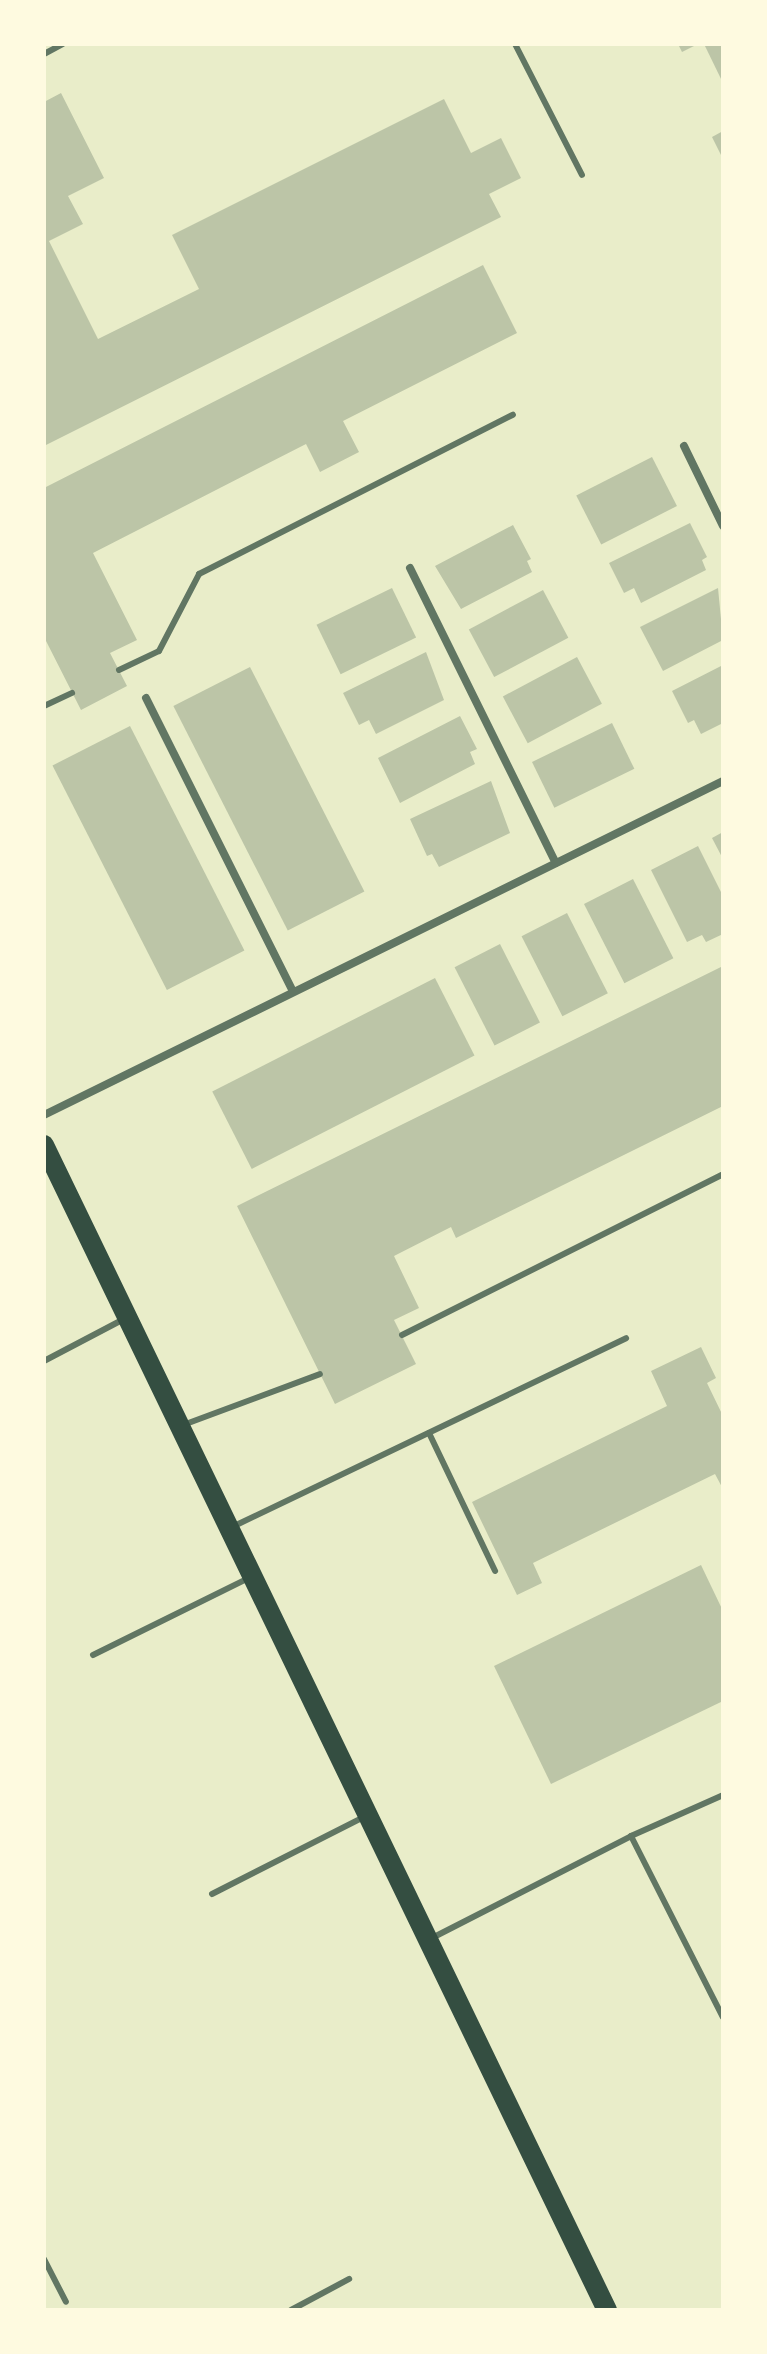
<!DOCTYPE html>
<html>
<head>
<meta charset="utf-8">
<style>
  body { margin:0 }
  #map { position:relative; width:767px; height:2354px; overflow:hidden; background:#e9edc9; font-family:Jost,sans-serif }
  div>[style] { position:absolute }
  .building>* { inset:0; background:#bcc5a7; transform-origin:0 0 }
  .service>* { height:6px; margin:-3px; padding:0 3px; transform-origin:3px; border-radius:3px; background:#617663 }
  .minor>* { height:8px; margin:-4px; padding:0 4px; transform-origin:4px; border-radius:4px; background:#617663 }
  .primary>* { height:20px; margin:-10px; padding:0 10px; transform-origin:10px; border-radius:10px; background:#344e41 }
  span { translate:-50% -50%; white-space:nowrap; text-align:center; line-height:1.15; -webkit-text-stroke:8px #fefae0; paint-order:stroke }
  .frame { position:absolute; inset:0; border:46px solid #fefae0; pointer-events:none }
</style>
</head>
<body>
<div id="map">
  <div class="building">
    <i style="clip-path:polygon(678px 44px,698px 44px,682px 52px)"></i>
    <i style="clip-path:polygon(704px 44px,723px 44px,723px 83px)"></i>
    <i style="clip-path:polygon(61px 93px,104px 178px,68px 196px,83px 224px,49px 241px,98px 339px,199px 289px,172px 235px,444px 99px,471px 153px,501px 138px,521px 178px,489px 194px,501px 217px,44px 446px,44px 102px)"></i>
    <i style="clip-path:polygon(723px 131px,723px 159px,712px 137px)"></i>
    <i style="clip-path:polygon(483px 265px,517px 333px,343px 421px,359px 452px,320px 472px,306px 444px,93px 553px,137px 640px,110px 653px,127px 686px,81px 710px,44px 637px,44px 488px)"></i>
    <i style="left:652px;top:457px;width:55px;height:85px;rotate:63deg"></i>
    <i style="clip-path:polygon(690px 523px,707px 557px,702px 560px,706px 570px,641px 603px,634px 588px,624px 593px,609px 563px)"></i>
    <i style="clip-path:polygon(513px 525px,531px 559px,527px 561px,532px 572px,461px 609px,435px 566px)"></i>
    <i style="left:392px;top:588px;width:55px;height:84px;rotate:64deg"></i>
    <i style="clip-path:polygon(718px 588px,723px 640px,663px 671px,640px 627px)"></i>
    <i style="left:543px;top:590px;width:54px;height:84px;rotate:62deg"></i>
    <i style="clip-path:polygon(426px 652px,444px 700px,376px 734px,369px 720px,359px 725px,343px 693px)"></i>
    <i style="left:577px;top:657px;width:53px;height:84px;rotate:62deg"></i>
    <i style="clip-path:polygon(723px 665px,723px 723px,701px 734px,694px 720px,688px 723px,672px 691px)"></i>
    <i style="left:250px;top:667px;width:252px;height:86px;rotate:63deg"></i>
    <i style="clip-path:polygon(460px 716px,477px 749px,470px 752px,475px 764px,400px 803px,378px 758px)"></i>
    <i style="left:612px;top:723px;width:51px;height:89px;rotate:64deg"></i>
    <i style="left:130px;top:726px;width:252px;height:87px;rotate:63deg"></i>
    <i style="clip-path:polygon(491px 781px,510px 833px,439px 867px,432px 854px,427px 856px,410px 819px)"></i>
    <i style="clip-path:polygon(723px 832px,723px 859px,712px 838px)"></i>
    <i style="clip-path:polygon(698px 846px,723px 896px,723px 934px,706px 942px,702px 935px,687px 942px,651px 870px)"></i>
    <i style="left:633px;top:879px;width:89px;height:55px;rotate:63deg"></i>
    <i style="left:567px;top:913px;width:90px;height:51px;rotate:63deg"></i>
    <i style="left:500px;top:944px;width:88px;height:51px;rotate:63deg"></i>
    <i style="clip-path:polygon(723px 966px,723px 1106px,456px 1238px,451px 1227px,394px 1256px,419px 1308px,394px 1320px,416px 1364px,335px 1404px,237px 1206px)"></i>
    <i style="left:435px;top:978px;width:87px;height:250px;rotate:63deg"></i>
    <i style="clip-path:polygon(701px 1347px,716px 1378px,707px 1383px,723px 1416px,723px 1489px,715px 1474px,533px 1563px,542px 1583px,517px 1595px,472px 1502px,667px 1406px,651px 1371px)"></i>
    <i style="clip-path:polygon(701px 1565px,723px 1611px,723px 1701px,551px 1784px,494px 1666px)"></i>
  </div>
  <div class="service">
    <i style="left:515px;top:44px;width:147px;rotate:62.9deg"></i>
    <i style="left:44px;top:54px;width:21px;rotate:-28deg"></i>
    <i style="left:119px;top:670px;width:44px;rotate:-25.4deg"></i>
    <i style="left:159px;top:651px;width:87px;rotate:-62.5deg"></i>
    <i style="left:199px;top:574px;width:352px;rotate:-26.9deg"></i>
    <i style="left:44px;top:706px;width:31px;rotate:-25deg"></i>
    <i style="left:402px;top:1335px;width:359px;rotate:-26.6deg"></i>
    <i style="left:44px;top:1361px;width:93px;rotate:-27.7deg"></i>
    <i style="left:183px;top:1425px;width:146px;rotate:-20.4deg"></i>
    <i style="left:429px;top:1433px;width:153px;rotate:64.4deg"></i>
    <i style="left:232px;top:1527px;width:437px;rotate:-25.6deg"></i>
    <i style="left:93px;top:1655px;width:174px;rotate:-26.3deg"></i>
    <i style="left:631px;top:1836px;width:101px;rotate:-24deg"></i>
    <i style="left:212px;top:1894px;width:170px;rotate:-26.9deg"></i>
    <i style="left:430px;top:1939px;width:226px;rotate:-27.1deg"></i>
    <i style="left:631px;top:1836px;width:203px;rotate:63.1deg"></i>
    <i style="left:44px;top:2259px;width:48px;rotate:62.9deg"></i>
    <i style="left:291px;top:2310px;width:66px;rotate:-28.1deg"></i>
  </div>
  <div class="minor">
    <i style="left:684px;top:446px;width:89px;rotate:64deg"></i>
    <i style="left:410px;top:568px;width:329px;rotate:63.7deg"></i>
    <i style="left:146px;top:698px;width:328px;rotate:63.4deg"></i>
    <i style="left:44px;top:1115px;width:757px;rotate:-26.19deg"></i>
  </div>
  <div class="primary">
    <i style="left:44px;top:1145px;width:1294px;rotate:64.21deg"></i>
  </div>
  <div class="frame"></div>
</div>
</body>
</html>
